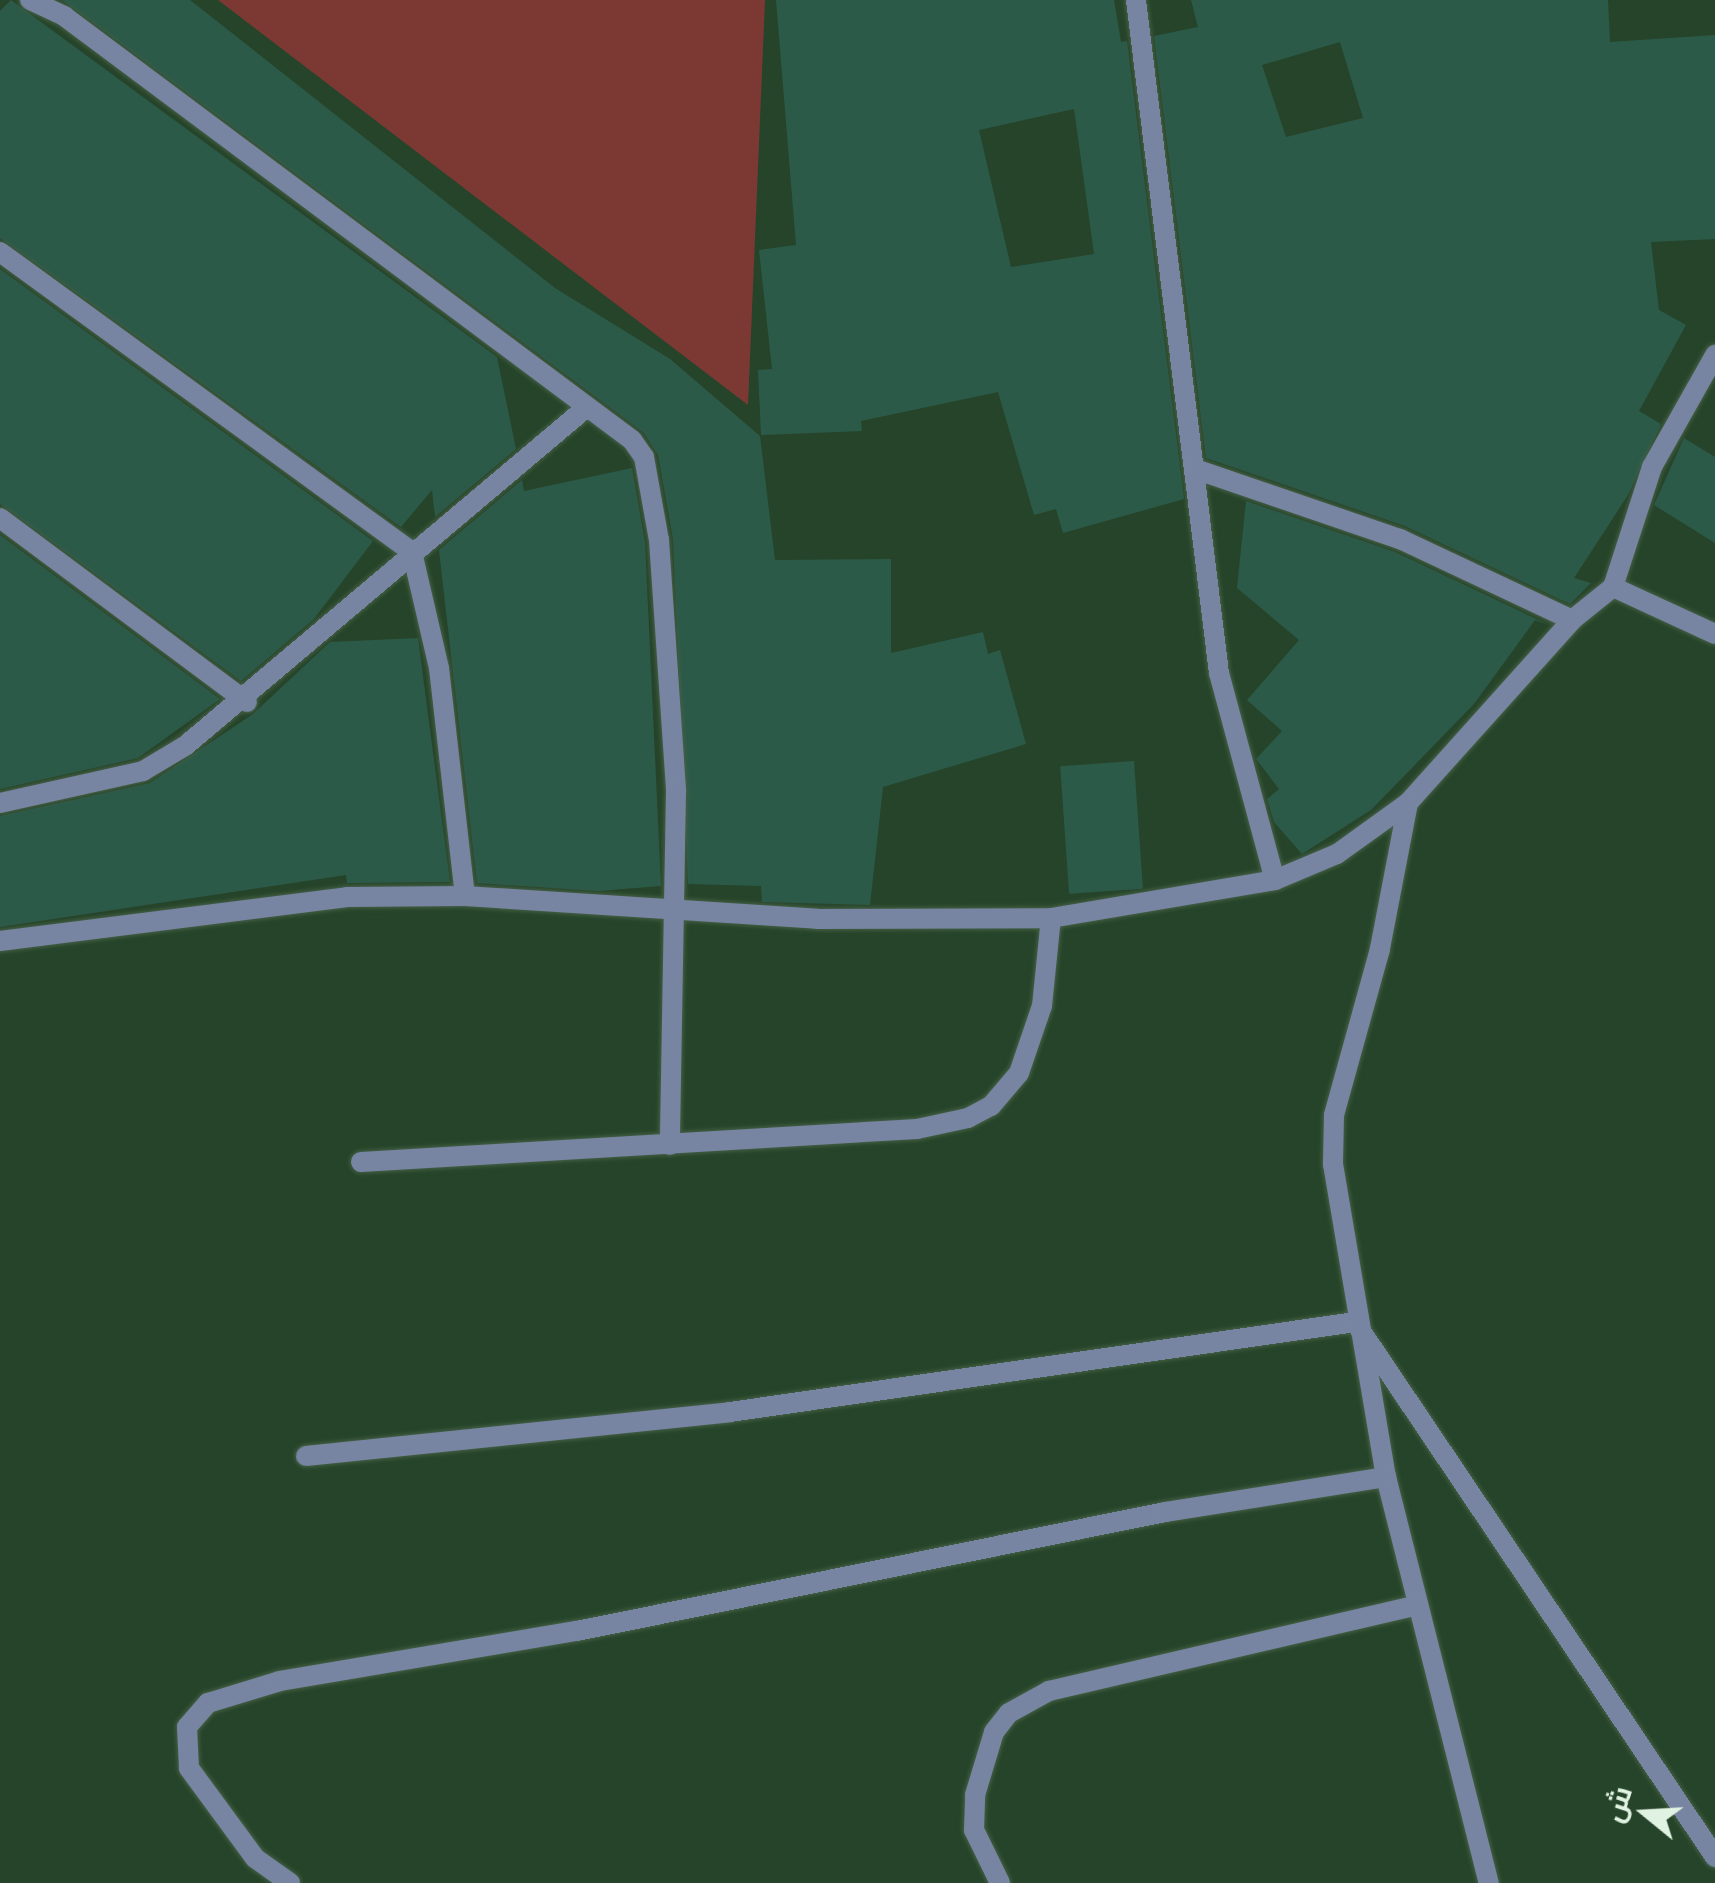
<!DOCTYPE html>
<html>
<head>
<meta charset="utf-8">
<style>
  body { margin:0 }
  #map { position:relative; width:1715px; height:1883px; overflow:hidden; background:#264429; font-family:"Noto Sans",Cairo,sans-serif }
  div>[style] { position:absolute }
  .green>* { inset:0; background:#7c3934 }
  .building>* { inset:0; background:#2c5a49; transform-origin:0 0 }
  .roads { filter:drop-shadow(0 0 2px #446046) drop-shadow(0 0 2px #446046) }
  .street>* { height:20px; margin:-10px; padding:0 10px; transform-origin:10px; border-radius:10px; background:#7885a2 }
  span { translate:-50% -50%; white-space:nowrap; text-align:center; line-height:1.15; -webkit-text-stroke:8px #264429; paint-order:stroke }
  .north { position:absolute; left:1595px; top:1763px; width:100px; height:100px; -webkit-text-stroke:8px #264429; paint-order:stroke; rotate:288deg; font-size:28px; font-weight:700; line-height:40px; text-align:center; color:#e0f2e1 }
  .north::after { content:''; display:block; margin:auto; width:35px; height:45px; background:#e0f2e1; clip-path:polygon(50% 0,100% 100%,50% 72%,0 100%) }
</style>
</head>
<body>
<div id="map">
  <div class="green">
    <i style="clip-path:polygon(218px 0,765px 0,748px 405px)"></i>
  </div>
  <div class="building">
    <i style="clip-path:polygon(11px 0,497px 357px,516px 449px,435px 517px,432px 490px,401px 527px,0 238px,0 11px)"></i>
    <i style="clip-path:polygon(62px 0,190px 0,555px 288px,670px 359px,760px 436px,775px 560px,891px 559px,891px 653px,983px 632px,988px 654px,1000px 650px,1026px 744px,883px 787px,870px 905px,762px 902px,761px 886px,688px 884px,673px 539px,658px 455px,643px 432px)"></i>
    <i style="clip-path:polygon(evenodd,776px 0,1114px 0,1121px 42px,1127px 41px,1184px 499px,1063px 533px,1056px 509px,1034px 515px,998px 392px,861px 421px,862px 431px,761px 435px,758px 370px,772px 369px,759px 250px,796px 245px,776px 0,1074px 109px,1094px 254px,1011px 267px,979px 130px,1074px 109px)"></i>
    <i style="clip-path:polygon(evenodd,1191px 0,1608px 0,1610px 42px,1715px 35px,1715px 239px,1651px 242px,1659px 310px,1686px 325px,1639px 411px,1661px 424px,1628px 495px,1574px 578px,1591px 583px,1570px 604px,1405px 526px,1206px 458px,1154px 36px,1198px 27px,1191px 0,1340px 42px,1363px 118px,1286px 137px,1262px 65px,1340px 42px)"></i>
    <i style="clip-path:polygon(0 269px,373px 541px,314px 619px,241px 681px,0 504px)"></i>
    <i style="clip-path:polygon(1684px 438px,1715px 457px,1715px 543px,1654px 505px)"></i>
    <i style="clip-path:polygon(632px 468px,645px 542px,661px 886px,598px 891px,477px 883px,439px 550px,522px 480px,524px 491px)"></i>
    <i style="clip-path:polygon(1246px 501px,1395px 552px,1549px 625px,1535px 620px,1474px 704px,1371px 810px,1302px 854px,1274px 822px,1267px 799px,1279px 789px,1256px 759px,1282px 731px,1247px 700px,1299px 640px,1237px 588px)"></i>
    <i style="clip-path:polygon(0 535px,220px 699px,138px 758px,0 789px)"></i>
    <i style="clip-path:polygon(418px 638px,450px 882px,347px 883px,346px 875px,0 927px,0 816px,150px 783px,253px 714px,330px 642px)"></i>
    <i style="left:1134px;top:761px;width:128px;height:74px;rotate:86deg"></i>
  </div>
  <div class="roads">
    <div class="street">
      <i style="left:30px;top:0;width:38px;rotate:25deg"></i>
      <i style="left:64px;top:16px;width:709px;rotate:36.74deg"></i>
      <i style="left:632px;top:440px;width:21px;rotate:55deg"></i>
      <i style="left:644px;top:457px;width:84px;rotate:79.8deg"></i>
      <i style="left:659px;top:540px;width:252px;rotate:86.1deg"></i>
      <i style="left:676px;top:791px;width:354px;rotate:91deg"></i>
      <i style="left:1136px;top:0;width:678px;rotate:82.97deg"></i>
      <i style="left:1219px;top:673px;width:214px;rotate:74.9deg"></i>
      <i style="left:1275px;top:880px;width:67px;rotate:-22.8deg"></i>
      <i style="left:1337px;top:854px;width:87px;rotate:-35.7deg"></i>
      <i style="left:1408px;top:803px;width:246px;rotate:-48.1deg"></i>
      <i style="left:1572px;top:620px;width:53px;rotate:-38.8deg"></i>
      <i style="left:1613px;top:587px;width:126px;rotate:-72deg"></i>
      <i style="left:1652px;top:467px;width:129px;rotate:-60.6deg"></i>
      <i style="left:0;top:252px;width:510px;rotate:36.06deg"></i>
      <i style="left:412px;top:552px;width:119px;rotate:76.9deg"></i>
      <i style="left:439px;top:668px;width:229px;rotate:83.5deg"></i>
      <i style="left:1195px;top:469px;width:217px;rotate:18.9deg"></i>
      <i style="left:1400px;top:539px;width:190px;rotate:25.2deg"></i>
      <i style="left:0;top:518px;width:308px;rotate:36.7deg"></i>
      <i style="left:1613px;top:587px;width:112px;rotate:24.7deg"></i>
      <i style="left:0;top:803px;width:147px;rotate:-12.6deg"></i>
      <i style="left:143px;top:771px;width:49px;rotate:-30.8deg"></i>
      <i style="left:185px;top:746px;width:526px;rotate:-40.14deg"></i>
      <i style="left:1408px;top:803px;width:149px;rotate:100.9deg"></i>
      <i style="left:1380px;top:949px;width:172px;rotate:105.5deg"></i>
      <i style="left:1334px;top:1115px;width:49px;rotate:91.2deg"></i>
      <i style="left:1333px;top:1164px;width:317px;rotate:80.4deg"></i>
      <i style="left:1386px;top:1477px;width:419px;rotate:75.8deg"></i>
      <i style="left:0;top:941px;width:350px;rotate:-7.2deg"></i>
      <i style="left:347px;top:897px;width:118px;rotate:-0.5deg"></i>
      <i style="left:465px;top:896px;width:353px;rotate:3.7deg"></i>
      <i style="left:817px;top:919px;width:234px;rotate:-0.2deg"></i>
      <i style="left:1051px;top:918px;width:227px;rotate:-9.6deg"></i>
      <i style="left:361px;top:1162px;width:557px;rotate:-3.4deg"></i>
      <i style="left:917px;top:1129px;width:52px;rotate:-12.2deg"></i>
      <i style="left:968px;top:1118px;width:26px;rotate:-28deg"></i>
      <i style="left:991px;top:1106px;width:43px;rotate:-49.7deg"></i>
      <i style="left:1019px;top:1073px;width:71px;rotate:-71.1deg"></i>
      <i style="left:1042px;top:1006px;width:88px;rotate:-84.2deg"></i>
      <i style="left:306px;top:1456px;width:426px;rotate:-5.9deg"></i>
      <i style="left:730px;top:1412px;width:631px;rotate:-8.19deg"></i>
      <i style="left:1355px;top:1322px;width:645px;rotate:56.06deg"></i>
      <i style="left:290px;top:1883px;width:43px;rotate:-144.5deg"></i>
      <i style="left:255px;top:1858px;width:112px;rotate:-126.3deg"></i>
      <i style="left:189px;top:1768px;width:41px;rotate:-92.8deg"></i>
      <i style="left:187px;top:1727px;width:32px;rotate:-49deg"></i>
      <i style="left:208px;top:1703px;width:75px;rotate:-17deg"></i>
      <i style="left:280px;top:1681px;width:301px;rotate:-9.6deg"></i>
      <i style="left:577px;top:1631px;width:600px;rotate:-11.44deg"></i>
      <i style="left:1165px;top:1512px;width:224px;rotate:-9deg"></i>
      <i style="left:1000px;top:1883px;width:59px;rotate:-116.1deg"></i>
      <i style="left:974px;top:1830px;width:35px;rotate:-88deg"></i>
      <i style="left:975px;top:1795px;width:66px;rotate:-73.2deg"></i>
      <i style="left:994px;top:1732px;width:24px;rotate:-52deg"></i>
      <i style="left:1009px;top:1713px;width:46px;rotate:-28.8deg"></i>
      <i style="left:1049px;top:1691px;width:379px;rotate:-13.1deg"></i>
    </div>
  </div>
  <div class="north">ش</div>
</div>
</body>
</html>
